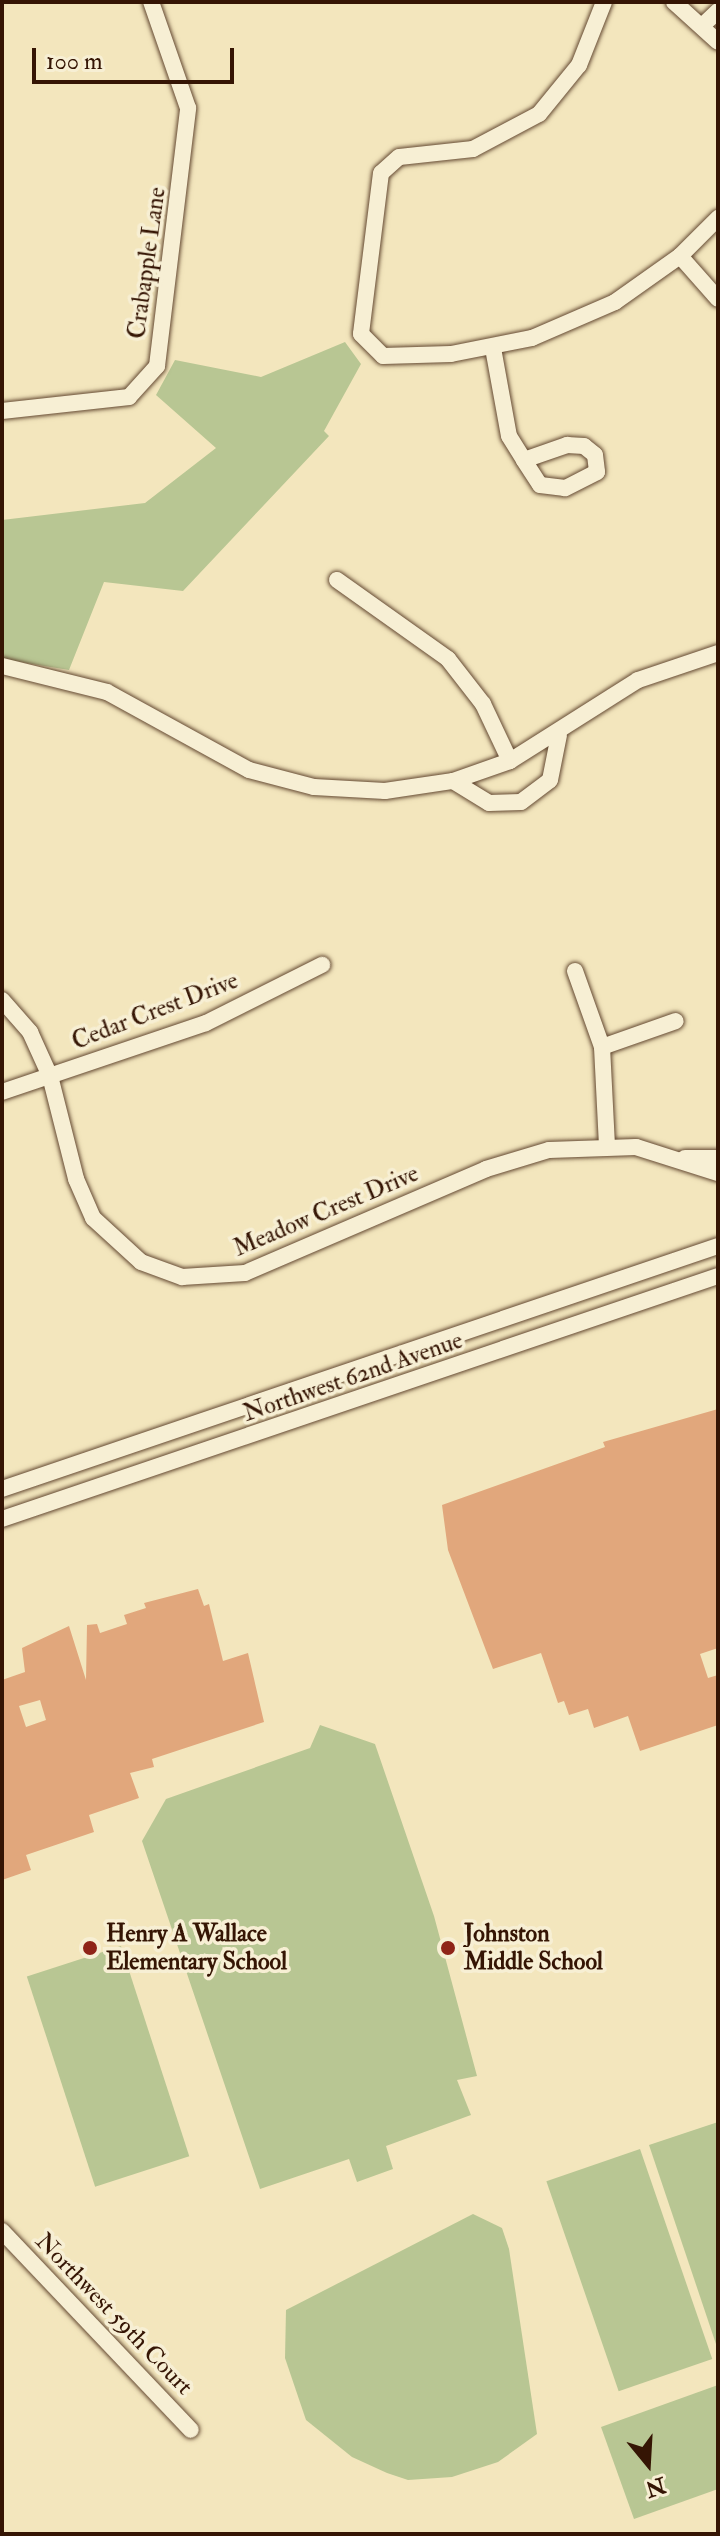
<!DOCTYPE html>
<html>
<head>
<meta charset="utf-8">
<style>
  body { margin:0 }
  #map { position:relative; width:720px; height:2536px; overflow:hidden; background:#f3e6bd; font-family:"IM FELL Double Pica",serif }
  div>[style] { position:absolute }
  .green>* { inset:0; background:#b8c693; transform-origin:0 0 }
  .building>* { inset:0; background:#e1a77c }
  .roads { filter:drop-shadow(0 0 2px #644932) drop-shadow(0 0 2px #644932) }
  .minor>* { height:16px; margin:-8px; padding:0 8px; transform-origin:8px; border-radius:8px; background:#f7efd4 }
  .dots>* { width:22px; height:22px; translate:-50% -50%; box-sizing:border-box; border:4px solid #f7efd4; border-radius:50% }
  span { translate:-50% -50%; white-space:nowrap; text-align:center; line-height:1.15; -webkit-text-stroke:7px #f7efd4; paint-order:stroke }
  .street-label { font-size:24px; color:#351504 }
  .poi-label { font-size:24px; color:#351504; font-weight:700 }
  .left { translate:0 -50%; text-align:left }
  .frame { position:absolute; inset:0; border:4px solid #351504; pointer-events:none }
  .north { position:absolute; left:608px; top:2424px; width:80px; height:80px; -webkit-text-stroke:6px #f7efd4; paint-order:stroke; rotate:162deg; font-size:22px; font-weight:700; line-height:32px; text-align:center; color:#351504 }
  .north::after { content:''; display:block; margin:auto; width:28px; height:36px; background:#351504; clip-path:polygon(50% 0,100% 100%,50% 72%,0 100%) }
  .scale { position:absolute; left:32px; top:48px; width:202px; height:36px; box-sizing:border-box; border:4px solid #351504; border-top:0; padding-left:10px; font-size:24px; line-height:28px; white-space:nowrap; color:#351504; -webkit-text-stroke:6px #f7efd4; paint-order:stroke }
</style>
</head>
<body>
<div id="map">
  <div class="green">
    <i style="clip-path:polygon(345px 342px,361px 364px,324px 431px,329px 436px,183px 591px,104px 582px,69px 670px,2px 659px,2px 520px,145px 503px,216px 448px,156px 395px,175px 360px,261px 377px)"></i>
    <i style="clip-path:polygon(320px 1725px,375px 1744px,434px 1916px,477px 2076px,457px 2080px,471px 2115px,386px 2146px,393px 2169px,357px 2182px,349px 2159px,260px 2189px,142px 1841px,166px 1799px,310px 1748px)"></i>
    <i style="left:121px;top:1946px;width:221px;height:99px;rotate:72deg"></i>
    <i style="clip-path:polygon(718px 2122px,718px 2350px,649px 2145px)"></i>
    <i style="left:640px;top:2149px;width:222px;height:99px;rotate:71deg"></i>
    <i style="clip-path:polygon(473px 2214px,502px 2228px,509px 2249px,537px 2434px,498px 2462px,452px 2477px,408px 2480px,387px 2473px,352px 2457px,306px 2420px,285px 2358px,286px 2310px)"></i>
    <i style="clip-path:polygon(718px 2385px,718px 2489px,634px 2519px,601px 2427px)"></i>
  </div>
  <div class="building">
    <i style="clip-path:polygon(718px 1409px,718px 1648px,700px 1654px,708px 1678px,718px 1675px,718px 1725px,640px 1751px,628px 1716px,594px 1728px,588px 1709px,569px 1715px,564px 1701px,558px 1703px,541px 1653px,493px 1669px,448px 1550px,442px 1505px,605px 1447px,603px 1442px)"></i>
    <i style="clip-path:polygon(evenodd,198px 1589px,204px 1606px,209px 1604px,223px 1661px,248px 1653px,264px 1722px,152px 1759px,154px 1767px,130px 1773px,139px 1798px,89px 1815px,94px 1832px,26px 1855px,31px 1870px,2px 1880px,2px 1680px,25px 1672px,22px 1648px,69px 1626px,86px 1680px,87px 1625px,97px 1624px,100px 1633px,127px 1624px,124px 1615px,146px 1608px,144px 1603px,198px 1589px,40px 1700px,46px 1720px,26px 1727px,19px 1706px,40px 1700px)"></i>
  </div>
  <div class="roads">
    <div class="minor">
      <i style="left:604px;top:2px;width:68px;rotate:111.6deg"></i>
      <i style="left:579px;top:65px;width:63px;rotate:129.2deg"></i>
      <i style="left:539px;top:114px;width:75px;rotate:152.1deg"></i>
      <i style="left:473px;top:149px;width:74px;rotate:173.8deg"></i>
      <i style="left:399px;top:157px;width:24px;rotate:138deg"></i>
      <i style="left:381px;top:173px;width:162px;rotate:97.1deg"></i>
      <i style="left:361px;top:334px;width:31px;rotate:45deg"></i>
      <i style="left:383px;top:356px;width:68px;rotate:-1.7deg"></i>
      <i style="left:451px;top:354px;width:83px;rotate:-11.2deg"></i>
      <i style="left:532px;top:338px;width:90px;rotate:-23.4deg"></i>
      <i style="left:615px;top:302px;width:80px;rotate:-35.3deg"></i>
      <i style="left:680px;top:256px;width:54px;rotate:-45deg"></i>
      <i style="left:674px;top:2px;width:59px;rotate:42.3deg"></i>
      <i style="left:703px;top:25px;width:21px;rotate:-43deg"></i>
      <i style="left:680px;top:256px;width:57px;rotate:48.5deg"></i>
      <i style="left:493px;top:348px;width:89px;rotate:79.7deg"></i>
      <i style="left:509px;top:436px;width:28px;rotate:58deg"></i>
      <i style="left:2px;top:411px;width:128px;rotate:-6.3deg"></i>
      <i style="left:129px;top:397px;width:42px;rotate:-47.9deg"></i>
      <i style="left:157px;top:366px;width:260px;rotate:-83.1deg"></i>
      <i style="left:188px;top:108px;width:112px;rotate:-109.2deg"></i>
      <i style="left:567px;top:445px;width:17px;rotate:3deg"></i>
      <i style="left:584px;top:446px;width:14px;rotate:39deg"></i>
      <i style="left:595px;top:455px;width:17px;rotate:83deg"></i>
      <i style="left:597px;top:472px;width:36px;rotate:153deg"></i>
      <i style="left:565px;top:488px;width:25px;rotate:-173deg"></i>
      <i style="left:540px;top:485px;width:30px;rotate:-123deg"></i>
      <i style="left:524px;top:460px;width:46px;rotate:-19.2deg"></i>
      <i style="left:337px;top:580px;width:136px;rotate:35.4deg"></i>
      <i style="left:448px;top:659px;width:57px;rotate:52.1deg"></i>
      <i style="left:483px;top:704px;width:63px;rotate:64.7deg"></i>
      <i style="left:2px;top:666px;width:108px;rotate:13.9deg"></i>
      <i style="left:107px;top:692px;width:162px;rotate:28.8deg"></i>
      <i style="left:249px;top:770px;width:67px;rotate:14.7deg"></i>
      <i style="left:314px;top:787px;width:71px;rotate:3.2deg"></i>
      <i style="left:385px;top:791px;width:69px;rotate:-8.4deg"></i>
      <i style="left:453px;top:781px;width:60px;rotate:-19.3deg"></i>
      <i style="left:510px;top:761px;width:151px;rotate:-32.3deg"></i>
      <i style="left:638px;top:680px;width:84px;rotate:-18.6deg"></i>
      <i style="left:453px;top:781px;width:42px;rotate:31.4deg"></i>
      <i style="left:489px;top:803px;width:32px;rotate:-2deg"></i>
      <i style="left:521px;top:802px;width:36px;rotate:-37deg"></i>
      <i style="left:550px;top:780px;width:46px;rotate:-78.7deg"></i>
      <i style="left:575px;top:971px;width:81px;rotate:70.4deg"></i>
      <i style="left:602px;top:1047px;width:99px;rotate:87.1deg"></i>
      <i style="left:2px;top:1000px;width:43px;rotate:48.8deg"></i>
      <i style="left:30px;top:1032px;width:48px;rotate:65.6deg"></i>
      <i style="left:50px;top:1076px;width:106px;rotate:75.8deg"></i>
      <i style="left:76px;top:1179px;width:43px;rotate:66.4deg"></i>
      <i style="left:93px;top:1218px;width:65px;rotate:42.5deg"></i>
      <i style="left:141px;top:1262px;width:44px;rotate:20.1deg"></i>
      <i style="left:182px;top:1277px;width:63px;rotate:-3.6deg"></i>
      <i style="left:245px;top:1273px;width:262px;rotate:-23.3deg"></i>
      <i style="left:486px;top:1169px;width:66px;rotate:-16.8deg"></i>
      <i style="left:549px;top:1150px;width:87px;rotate:-2deg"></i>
      <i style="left:636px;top:1147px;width:86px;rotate:17.6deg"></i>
      <i style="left:602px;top:1047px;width:78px;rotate:-19.4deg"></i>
      <i style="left:2px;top:1092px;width:215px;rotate:-18.7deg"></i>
      <i style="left:206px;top:1023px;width:130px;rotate:-26.6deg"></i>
      <i style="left:685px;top:1158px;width:33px"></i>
      <i style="left:2px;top:1489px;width:756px;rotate:-18.75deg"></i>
      <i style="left:2px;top:1519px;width:756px;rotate:-18.75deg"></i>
      <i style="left:2px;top:2231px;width:274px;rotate:46.5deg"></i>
    </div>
  </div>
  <div class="dots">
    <i style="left:90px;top:1948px;background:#8f2418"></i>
    <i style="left:448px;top:1948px;background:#8f2418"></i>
  </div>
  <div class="street-label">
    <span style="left:147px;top:263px;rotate:-82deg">Crabapple Lane</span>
    <span style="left:155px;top:1011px;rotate:-21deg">Cedar Crest Drive</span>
    <span style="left:326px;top:1211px;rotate:-23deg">Meadow Crest Drive</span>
    <span style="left:353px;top:1377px;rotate:-19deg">Northwest 62nd Avenue</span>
    <span style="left:114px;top:2314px;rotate:46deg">Northwest 59th Court</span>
  </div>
  <div class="poi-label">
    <span class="left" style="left:106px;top:1948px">Henry A Wallace<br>Elementary School</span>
    <span class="left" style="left:464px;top:1948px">Johnston<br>Middle School</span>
  </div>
  <div class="frame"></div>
  <div class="north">N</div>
  <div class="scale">100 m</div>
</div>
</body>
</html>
